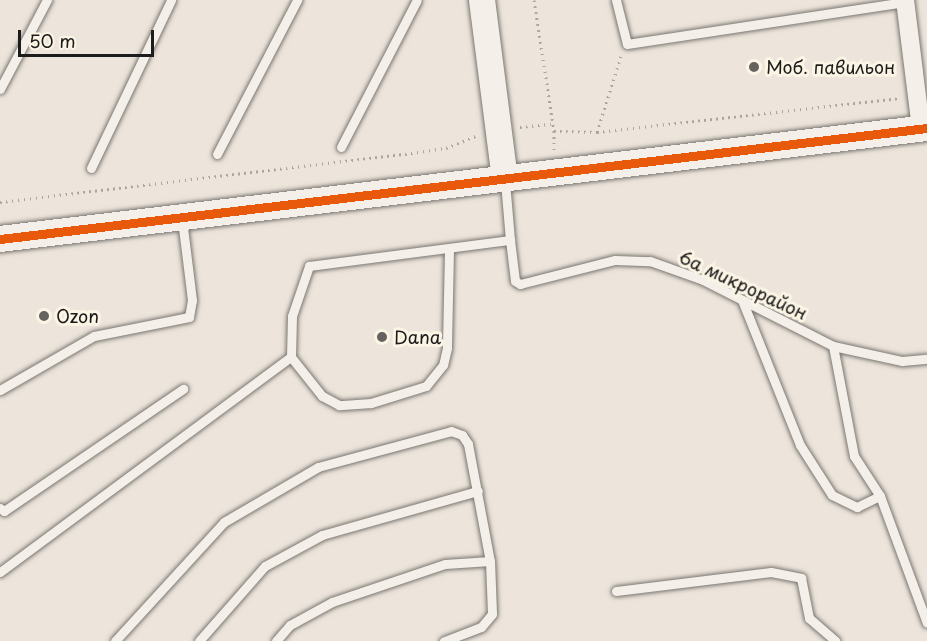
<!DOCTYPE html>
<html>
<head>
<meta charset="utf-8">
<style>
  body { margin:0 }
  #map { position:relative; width:927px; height:641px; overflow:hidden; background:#ede5db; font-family:"Playpen Sans",sans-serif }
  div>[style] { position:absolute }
  .path>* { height:3px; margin-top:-1.5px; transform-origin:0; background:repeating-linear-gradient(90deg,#aaa7a3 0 1.5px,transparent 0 6px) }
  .roads { filter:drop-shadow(0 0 2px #7a7672) drop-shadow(0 0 2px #7a7672) }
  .lane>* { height:9px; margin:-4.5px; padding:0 4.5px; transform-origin:4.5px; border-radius:4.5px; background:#f4f0e9 }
  .street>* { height:18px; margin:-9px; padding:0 9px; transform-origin:9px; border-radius:9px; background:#f4f0e9 }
  .secondary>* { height:26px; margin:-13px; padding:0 13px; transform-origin:13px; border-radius:13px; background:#f4f0e9 }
  .cycleway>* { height:9px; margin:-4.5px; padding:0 4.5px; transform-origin:4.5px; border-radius:4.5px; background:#e8590c }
  .dots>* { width:16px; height:16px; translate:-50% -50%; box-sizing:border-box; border:3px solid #fcf5e5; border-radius:50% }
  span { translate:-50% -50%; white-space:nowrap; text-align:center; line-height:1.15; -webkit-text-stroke:6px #fcf5e5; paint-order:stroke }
  .poi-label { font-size:18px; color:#1c1c1c }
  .left { translate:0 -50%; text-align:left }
  .street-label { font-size:18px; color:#1c1c1c }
  .scale { position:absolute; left:18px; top:30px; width:136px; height:27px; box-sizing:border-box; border:3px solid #1c1c1c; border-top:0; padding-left:8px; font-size:18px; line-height:21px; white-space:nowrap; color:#1c1c1c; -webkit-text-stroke:4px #fcf5e5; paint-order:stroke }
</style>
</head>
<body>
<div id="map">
  <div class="path">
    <i style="left:534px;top:0;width:133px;rotate:81.3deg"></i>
    <i style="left:554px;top:131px;width:43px;rotate:1.3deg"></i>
    <i style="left:597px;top:132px;width:305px;rotate:-6.4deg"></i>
    <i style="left:520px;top:127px;width:31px;rotate:-6deg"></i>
    <i style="left:597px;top:132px;width:80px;rotate:-72.5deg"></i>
    <i style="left:554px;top:150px;width:19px;rotate:-90deg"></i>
    <i style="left:0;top:202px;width:408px;rotate:-6.8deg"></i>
    <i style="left:405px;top:154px;width:41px;rotate:-8.3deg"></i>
    <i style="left:446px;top:148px;width:35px;rotate:-22deg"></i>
  </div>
  <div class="roads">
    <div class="lane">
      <i style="left:616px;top:0;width:45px;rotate:76deg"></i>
      <i style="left:627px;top:44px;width:281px;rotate:-8.6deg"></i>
      <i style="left:0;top:89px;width:101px;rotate:-62.2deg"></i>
      <i style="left:341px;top:147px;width:165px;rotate:-62.7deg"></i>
      <i style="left:217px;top:154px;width:174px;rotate:-62.5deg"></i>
      <i style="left:91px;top:168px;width:186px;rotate:-64.5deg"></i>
      <i style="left:510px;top:240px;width:41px;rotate:83deg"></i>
      <i style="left:515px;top:281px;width:6px;rotate:31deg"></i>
      <i style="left:520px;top:284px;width:98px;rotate:-14.2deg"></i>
      <i style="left:615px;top:260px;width:35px;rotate:2deg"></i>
      <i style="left:650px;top:261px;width:56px;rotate:19.7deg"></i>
      <i style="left:703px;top:280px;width:146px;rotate:26.9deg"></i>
      <i style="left:833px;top:346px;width:71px;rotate:12.3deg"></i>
      <i style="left:902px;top:361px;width:25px;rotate:-5deg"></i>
      <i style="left:449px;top:250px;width:98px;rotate:91.2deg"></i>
      <i style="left:447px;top:348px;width:17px;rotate:103deg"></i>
      <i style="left:443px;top:365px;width:27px;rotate:129deg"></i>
      <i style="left:426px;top:386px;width:58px;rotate:162.8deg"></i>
      <i style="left:371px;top:403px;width:32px;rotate:176deg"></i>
      <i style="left:339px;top:405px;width:19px;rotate:-152deg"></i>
      <i style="left:322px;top:396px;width:50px;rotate:-128.5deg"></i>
      <i style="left:291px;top:357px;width:41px;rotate:-88.6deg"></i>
      <i style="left:292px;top:316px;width:53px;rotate:-71.2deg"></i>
      <i style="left:309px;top:266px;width:203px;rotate:-7.4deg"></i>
      <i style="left:510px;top:240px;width:58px;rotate:-94.9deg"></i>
      <i style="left:742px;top:300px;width:156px;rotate:68.2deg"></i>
      <i style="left:800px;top:445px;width:59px;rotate:57.4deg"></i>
      <i style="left:832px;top:495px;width:28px;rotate:26deg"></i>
      <i style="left:857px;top:507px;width:25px;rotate:-26deg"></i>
      <i style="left:833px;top:346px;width:112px;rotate:79.2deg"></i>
      <i style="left:854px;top:456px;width:48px;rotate:57deg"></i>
      <i style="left:880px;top:496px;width:135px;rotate:69.7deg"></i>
      <i style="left:0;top:390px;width:108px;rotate:-29.9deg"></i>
      <i style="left:94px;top:336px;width:97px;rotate:-11.3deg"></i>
      <i style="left:189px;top:317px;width:17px;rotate:-80deg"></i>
      <i style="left:192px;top:300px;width:81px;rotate:-97.1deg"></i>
      <i style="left:0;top:508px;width:5px;rotate:37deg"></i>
      <i style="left:4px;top:511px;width:217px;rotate:-34.3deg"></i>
      <i style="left:0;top:572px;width:362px;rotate:-36.5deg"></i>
      <i style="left:616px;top:591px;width:156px;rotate:-7deg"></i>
      <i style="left:771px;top:572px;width:31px;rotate:11deg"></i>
      <i style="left:801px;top:578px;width:41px;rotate:78.7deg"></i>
      <i style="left:809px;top:618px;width:35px;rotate:41deg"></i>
      <i style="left:115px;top:641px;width:161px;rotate:-47.5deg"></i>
      <i style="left:224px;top:522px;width:109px;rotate:-30.3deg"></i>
      <i style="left:318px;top:467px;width:138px;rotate:-15.1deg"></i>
      <i style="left:451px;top:431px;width:12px;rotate:20deg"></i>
      <i style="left:462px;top:435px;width:11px;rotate:56deg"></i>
      <i style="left:468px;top:444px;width:119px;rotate:79.4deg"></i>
      <i style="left:490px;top:561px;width:53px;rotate:87.8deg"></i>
      <i style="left:492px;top:614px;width:17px;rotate:130deg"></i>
      <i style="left:481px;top:627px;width:40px;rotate:159deg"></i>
      <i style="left:199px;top:641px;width:100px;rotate:-48.7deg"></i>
      <i style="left:265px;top:566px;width:65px;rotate:-28.5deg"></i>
      <i style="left:322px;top:535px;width:162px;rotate:-15.8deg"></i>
      <i style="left:276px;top:641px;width:21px;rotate:-49deg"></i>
      <i style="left:290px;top:625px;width:48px;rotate:-28.7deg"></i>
      <i style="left:332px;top:602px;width:119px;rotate:-18.6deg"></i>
      <i style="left:445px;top:564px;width:45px;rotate:-3.8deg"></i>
    </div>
    <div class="street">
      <i style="left:905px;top:0;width:130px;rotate:82.9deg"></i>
    </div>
    <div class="secondary">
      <i style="left:482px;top:0;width:181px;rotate:82.7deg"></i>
      <i style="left:0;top:239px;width:934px;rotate:-6.83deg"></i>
    </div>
  </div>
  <div class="cycleway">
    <i style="left:0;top:239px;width:934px;rotate:-6.83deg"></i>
  </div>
  <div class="dots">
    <i style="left:754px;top:67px;background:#65625f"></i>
    <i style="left:44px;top:316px;background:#65625f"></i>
    <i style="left:382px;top:337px;background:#65625f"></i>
  </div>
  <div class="poi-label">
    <span class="left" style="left:766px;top:67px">Моб. павильон</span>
    <span class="left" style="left:56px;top:316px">Ozon</span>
    <span class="left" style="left:394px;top:337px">Dana</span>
  </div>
  <div class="street-label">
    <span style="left:743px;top:285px;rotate:25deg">6а микрорайон</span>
  </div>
  <div class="scale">50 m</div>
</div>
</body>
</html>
